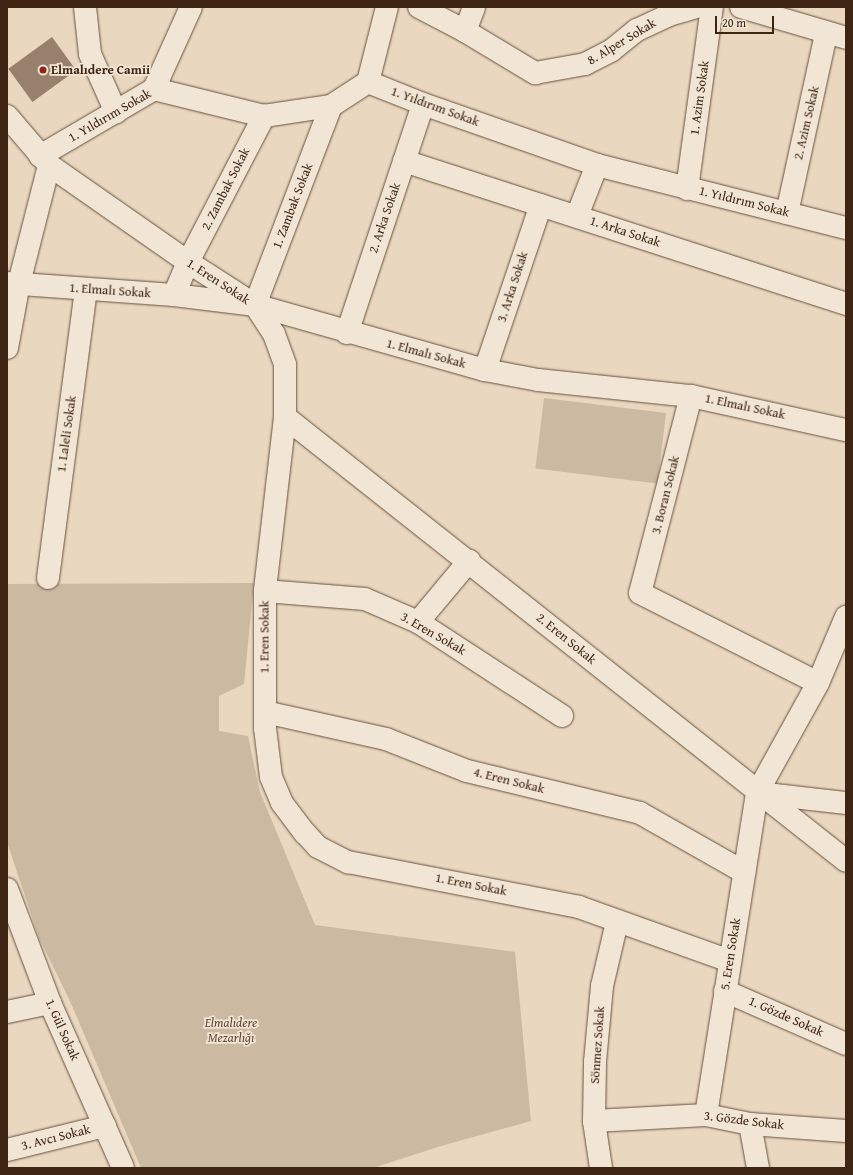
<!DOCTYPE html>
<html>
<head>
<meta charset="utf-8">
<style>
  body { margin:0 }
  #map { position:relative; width:853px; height:1175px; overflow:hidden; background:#e9d7bf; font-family:"Gentium Book Plus",serif }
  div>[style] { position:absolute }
  .green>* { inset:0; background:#ccb9a2; transform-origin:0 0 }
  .building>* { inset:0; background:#97816c; transform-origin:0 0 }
  .roads { filter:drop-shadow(0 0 1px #69513e) drop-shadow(0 0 1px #69513e) }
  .minor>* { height:22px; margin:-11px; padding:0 11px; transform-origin:11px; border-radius:11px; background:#f1e5d5 }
  .dots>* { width:11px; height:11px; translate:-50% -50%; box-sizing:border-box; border:2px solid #f1e5d5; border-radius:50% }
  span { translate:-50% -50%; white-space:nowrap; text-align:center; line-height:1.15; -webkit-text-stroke:3.5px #f1e5d5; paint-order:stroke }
  .street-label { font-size:13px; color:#3e2413 }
  .poi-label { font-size:13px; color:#3e2413; font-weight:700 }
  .left { translate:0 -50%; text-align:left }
  .park-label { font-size:13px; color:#624937; font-style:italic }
  .frame { position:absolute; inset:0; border:8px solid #3e2413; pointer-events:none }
  .scale { position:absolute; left:715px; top:16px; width:59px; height:18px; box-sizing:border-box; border:2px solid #3e2413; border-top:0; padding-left:5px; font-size:12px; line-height:14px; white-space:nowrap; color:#3e2413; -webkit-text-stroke:3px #f1e5d5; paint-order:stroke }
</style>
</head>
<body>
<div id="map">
  <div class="green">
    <i style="left:544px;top:398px;width:123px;height:71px;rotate:7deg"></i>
    <i style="clip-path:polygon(254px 583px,244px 684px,219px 696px,219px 731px,248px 736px,260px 792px,315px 925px,515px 952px,531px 1121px,441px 1146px,373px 1168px,141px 1168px,70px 1001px,39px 938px,7px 842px,7px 584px)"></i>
  </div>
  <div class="building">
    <i style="left:52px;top:37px;width:41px;height:54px;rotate:54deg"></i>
  </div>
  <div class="roads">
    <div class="minor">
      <i style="left:85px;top:7px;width:47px;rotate:83.9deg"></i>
      <i style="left:90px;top:54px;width:64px;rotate:65.9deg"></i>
      <i style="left:419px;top:7px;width:52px;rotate:27.6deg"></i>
      <i style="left:465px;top:31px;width:82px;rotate:31deg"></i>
      <i style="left:535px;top:73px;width:51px;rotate:-10.2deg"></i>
      <i style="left:585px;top:64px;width:30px;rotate:-27deg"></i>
      <i style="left:612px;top:50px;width:32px;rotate:-39deg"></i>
      <i style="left:637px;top:30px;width:35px;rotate:-25deg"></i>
      <i style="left:669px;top:15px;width:29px;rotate:-16deg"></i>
      <i style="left:741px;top:7px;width:109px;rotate:16.4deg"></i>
      <i style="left:465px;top:31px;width:26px;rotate:-69deg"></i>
      <i style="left:368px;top:82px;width:77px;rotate:-75.8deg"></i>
      <i style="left:154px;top:89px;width:90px;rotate:-65.7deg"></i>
      <i style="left:7px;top:116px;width:65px;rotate:49.4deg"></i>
      <i style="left:49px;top:165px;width:169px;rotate:34.9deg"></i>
      <i style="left:188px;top:262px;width:80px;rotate:32.7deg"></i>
      <i style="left:255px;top:305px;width:35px;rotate:57deg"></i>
      <i style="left:274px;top:334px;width:33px;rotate:70deg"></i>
      <i style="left:285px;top:365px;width:52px;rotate:90deg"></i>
      <i style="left:285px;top:417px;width:175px;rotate:96.6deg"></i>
      <i style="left:265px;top:591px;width:137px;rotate:90deg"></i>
      <i style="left:265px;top:728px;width:49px;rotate:83deg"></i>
      <i style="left:271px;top:777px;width:28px;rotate:67deg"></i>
      <i style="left:282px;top:803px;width:38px;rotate:53deg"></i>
      <i style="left:305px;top:833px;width:19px;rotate:47deg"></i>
      <i style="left:318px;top:847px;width:34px;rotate:27deg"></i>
      <i style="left:348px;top:862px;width:235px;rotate:11deg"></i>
      <i style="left:579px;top:907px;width:160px;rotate:19.7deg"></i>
      <i style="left:40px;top:156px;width:132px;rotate:-30.4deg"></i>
      <i style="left:154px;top:89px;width:113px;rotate:13.8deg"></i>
      <i style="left:264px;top:116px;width:68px;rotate:-8.5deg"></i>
      <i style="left:331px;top:106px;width:44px;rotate:-33deg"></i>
      <i style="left:368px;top:82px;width:59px;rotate:21.8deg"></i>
      <i style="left:423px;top:104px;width:184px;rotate:19.3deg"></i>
      <i style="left:597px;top:165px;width:257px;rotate:14.2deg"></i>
      <i style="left:404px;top:161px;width:465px;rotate:17.9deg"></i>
      <i style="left:687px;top:189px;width:184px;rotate:-82.2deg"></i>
      <i style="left:787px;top:213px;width:183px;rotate:-77.7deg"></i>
      <i style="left:577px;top:216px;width:55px;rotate:-68.6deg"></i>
      <i style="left:7px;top:283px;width:167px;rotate:4.1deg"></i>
      <i style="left:174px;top:295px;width:82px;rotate:7deg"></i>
      <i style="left:255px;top:305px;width:239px;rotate:15.8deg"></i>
      <i style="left:485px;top:370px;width:54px;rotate:10.7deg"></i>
      <i style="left:538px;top:380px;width:154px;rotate:6deg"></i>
      <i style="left:691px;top:396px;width:159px;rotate:12.4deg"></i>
      <i style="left:174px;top:295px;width:36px;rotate:-67deg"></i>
      <i style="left:188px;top:262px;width:165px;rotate:-62.5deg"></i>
      <i style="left:255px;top:305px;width:213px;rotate:-69.1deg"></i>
      <i style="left:347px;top:333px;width:241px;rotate:-71.6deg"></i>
      <i style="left:7px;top:348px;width:66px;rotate:-79.5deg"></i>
      <i style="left:19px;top:283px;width:122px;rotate:-75.7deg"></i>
      <i style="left:485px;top:370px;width:174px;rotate:-71.3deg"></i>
      <i style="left:691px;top:396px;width:203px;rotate:104.5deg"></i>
      <i style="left:640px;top:593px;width:199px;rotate:26.8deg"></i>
      <i style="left:285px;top:417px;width:715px;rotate:38.36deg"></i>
      <i style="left:48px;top:578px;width:291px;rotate:-82.5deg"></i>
      <i style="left:265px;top:591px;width:100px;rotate:4.6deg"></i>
      <i style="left:365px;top:599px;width:58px;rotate:23.5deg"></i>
      <i style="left:418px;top:622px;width:172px;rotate:33.1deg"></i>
      <i style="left:418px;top:622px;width:80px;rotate:-50.1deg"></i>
      <i style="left:265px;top:712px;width:124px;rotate:12.6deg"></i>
      <i style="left:386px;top:739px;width:87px;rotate:21.6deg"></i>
      <i style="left:467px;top:771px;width:178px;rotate:13.6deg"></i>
      <i style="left:640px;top:813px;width:120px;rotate:29.6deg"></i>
      <i style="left:758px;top:793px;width:89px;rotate:6.5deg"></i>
      <i style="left:7px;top:889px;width:122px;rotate:69.3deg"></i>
      <i style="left:50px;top:1003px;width:180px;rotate:66.1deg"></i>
      <i style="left:725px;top:991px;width:132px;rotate:23.7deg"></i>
      <i style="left:7px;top:1012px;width:44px;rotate:-11.8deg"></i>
      <i style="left:706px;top:1115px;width:326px;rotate:-81deg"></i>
      <i style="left:757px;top:793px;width:126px;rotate:-61deg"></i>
      <i style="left:818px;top:683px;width:72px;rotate:-67deg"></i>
      <i style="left:594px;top:1121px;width:112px;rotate:-3.1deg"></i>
      <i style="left:706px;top:1115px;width:45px;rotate:11.6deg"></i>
      <i style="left:750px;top:1124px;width:96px;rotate:4.2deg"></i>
      <i style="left:750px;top:1124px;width:45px;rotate:79.7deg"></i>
      <i style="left:7px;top:1150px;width:101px;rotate:-13.8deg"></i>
      <i style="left:601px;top:1168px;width:48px;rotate:-98.5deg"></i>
      <i style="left:594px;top:1121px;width:59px;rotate:-89deg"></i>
      <i style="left:595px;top:1062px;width:76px;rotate:-84.7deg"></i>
      <i style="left:602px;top:986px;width:66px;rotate:-76.8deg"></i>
    </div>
  </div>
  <div class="dots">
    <i style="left:43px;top:70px;background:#8f2418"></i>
  </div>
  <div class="street-label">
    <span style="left:622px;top:42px;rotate:-31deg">8. Alper Sokak</span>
    <span style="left:700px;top:98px;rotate:-82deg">1. Azim Sokak</span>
    <span style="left:435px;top:107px;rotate:20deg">1. Yıldırım Sokak</span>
    <span style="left:110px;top:116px;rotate:-30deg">1. Yıldırım Sokak</span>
    <span style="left:807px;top:123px;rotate:-77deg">2. Azim Sokak</span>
    <span style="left:226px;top:189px;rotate:-63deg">2. Zambak Sokak</span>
    <span style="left:744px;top:202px;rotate:14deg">1. Yıldırım Sokak</span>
    <span style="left:293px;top:206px;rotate:-69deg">1. Zambak Sokak</span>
    <span style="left:385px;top:218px;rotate:-71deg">2. Arka Sokak</span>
    <span style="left:625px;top:232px;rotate:18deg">1. Arka Sokak</span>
    <span style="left:218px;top:282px;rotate:33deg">1. Eren Sokak</span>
    <span style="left:513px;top:287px;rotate:-72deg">3. Arka Sokak</span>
    <span style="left:110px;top:291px;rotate:4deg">1. Elmalı Sokak</span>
    <span style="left:426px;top:354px;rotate:15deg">1. Elmalı Sokak</span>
    <span style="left:745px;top:407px;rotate:12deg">1. Elmalı Sokak</span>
    <span style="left:67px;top:434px;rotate:-82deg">1. Laleli Sokak</span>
    <span style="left:666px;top:495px;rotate:-76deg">3. Boran Sokak</span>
    <span style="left:433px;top:634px;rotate:30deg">3. Eren Sokak</span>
    <span style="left:265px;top:637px;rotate:-90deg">1. Eren Sokak</span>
    <span style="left:566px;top:639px;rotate:39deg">2. Eren Sokak</span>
    <span style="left:509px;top:781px;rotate:14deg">4. Eren Sokak</span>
    <span style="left:471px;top:885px;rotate:11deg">1. Eren Sokak</span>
    <span style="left:731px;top:954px;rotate:-81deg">5. Eren Sokak</span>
    <span style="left:786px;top:1017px;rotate:24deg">1. Gözde Sokak</span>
    <span style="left:62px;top:1030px;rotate:66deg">1. Gül Sokak</span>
    <span style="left:598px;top:1045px;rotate:-86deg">Sönmez Sokak</span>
    <span style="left:744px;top:1121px;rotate:7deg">3. Gözde Sokak</span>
    <span style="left:56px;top:1138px;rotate:-14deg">3. Avcı Sokak</span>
  </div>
  <div class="poi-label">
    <span class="left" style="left:51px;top:70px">Elmalıdere Camii</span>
  </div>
  <div class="park-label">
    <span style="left:231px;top:1031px">Elmalıdere<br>Mezarlığı</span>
  </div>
  <div class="frame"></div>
  <div class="scale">20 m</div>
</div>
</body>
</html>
